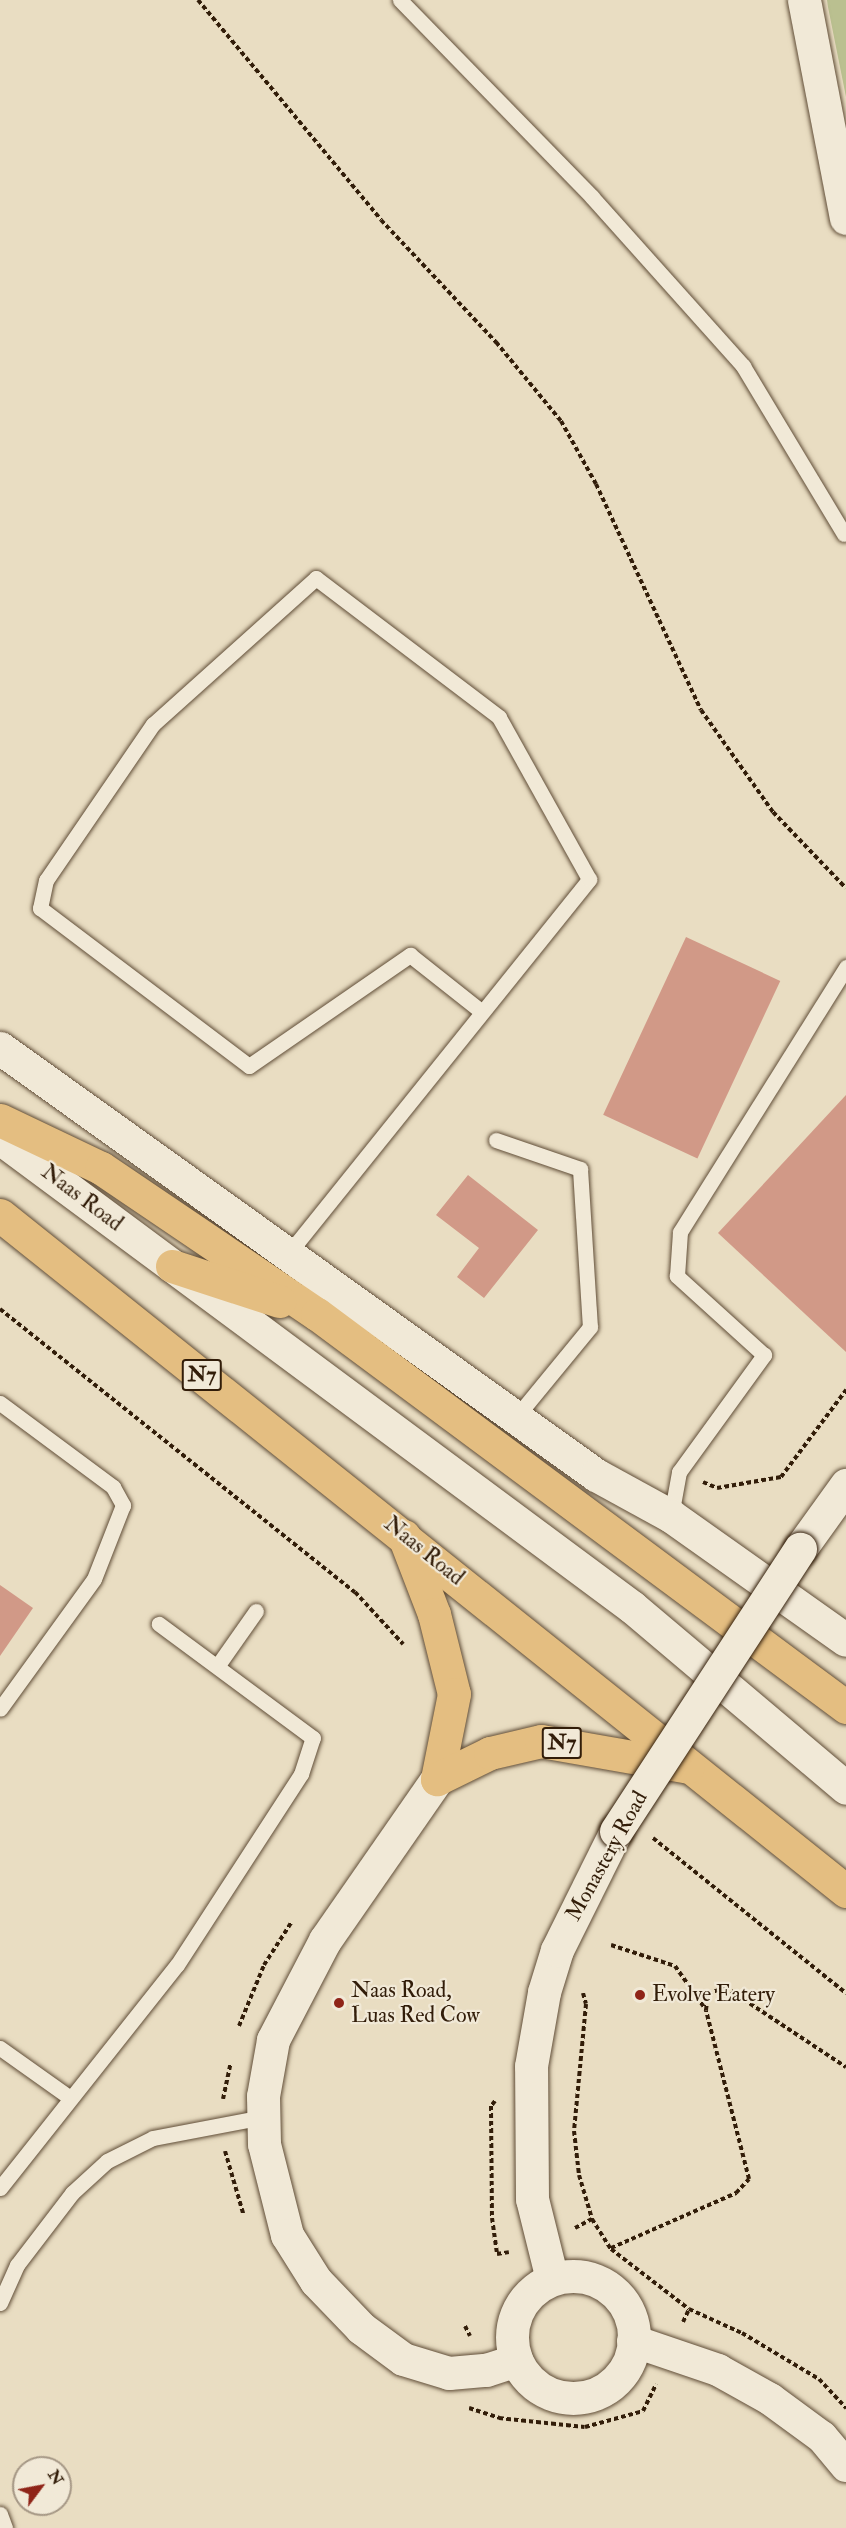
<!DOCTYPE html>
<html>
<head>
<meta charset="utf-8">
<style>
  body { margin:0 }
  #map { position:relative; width:846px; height:2528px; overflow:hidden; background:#e9ddc2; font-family:"IM FELL Double Pica",serif }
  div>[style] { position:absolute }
  .green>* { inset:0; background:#bac090 }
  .building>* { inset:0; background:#d19987; transform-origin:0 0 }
  .path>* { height:4px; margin-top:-2px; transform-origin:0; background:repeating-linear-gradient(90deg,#321d09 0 4.5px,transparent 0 7.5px) }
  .roads { filter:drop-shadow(0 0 2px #604d37) drop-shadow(0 0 2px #604d37) }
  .lane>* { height:15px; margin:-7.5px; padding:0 7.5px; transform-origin:7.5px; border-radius:7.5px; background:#f1e9d7 }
  .street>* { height:32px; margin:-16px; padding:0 16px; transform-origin:16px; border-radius:16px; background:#f1e9d7 }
  .secondary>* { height:33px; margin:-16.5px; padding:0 16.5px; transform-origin:16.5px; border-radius:16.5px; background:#f1e9d7 }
  .secondary>.ring { margin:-16.5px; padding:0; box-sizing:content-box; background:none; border:33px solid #f1e9d7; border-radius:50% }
  .highway>* { height:33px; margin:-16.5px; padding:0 16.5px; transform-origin:16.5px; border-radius:16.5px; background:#e4be81 }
  .bridges { filter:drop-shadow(0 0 2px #321d09) drop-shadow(0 0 2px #321d09) }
  .secondary-bridge>* { height:33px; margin:-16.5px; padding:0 16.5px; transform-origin:16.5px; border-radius:16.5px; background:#f1e9d7 }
  .dots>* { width:16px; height:16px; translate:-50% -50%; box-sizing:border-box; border:3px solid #f1e9d7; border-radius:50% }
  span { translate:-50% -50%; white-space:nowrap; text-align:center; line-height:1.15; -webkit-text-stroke:4.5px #f1e9d7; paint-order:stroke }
  .shield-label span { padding:2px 4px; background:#f1e9d7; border:2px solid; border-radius:4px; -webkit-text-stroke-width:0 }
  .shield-label { font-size:21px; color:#321d09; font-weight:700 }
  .street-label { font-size:22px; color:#321d09 }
  .poi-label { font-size:22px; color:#321d09 }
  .left { translate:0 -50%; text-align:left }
  .north { position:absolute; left:12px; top:2456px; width:60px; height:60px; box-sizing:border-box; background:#f1e9d7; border:2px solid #a59785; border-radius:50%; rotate:58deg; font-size:16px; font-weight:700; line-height:24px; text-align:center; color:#321d09 }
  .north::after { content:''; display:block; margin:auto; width:21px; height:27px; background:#8f2418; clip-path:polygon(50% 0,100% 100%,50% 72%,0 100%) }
</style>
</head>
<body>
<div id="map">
  <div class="green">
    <i style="clip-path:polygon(827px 0,846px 0,846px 97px,828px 7px)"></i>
  </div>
  <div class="building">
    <i style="left:686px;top:937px;width:104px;height:196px;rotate:25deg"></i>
    <i style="clip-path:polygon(846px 1095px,846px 1352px,718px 1233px)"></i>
    <i style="clip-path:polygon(468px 1175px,538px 1230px,484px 1298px,457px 1277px,479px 1248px,436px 1215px)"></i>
    <i style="clip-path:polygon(0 1585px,33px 1608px,0 1656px)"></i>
  </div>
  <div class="path">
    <i style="left:198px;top:0;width:286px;rotate:50.2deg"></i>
    <i style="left:381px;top:220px;width:168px;rotate:46.7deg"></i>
    <i style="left:496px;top:342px;width:102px;rotate:50.6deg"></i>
    <i style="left:561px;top:421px;width:72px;rotate:60.9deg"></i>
    <i style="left:596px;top:484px;width:249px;rotate:65.1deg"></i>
    <i style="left:701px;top:710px;width:125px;rotate:54.8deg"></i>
    <i style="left:773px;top:812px;width:105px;rotate:46.2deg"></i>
    <i style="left:0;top:1309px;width:454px;rotate:38.6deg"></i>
    <i style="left:355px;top:1592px;width:71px;rotate:47.3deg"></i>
    <i style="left:703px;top:1482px;width:15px;rotate:23deg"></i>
    <i style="left:717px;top:1488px;width:65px;rotate:-9.8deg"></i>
    <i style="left:781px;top:1477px;width:109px;rotate:-53.2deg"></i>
    <i style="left:653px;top:1838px;width:248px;rotate:38.8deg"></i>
    <i style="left:611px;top:1945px;width:67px;rotate:18.2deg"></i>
    <i style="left:675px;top:1966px;width:54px;rotate:54.8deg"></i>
    <i style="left:583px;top:1993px;width:11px;rotate:75deg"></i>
    <i style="left:586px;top:2004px;width:128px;rotate:95.4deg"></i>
    <i style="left:574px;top:2131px;width:44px;rotate:83.5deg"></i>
    <i style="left:579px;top:2175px;width:46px;rotate:73.5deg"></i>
    <i style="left:592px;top:2219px;width:36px;rotate:58deg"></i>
    <i style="left:611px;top:2249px;width:98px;rotate:37.6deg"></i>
    <i style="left:689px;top:2309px;width:58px;rotate:24.4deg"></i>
    <i style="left:742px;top:2333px;width:90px;rotate:30.9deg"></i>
    <i style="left:819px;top:2379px;width:40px;rotate:47deg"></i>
    <i style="left:239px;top:2026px;width:66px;rotate:-67.7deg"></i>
    <i style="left:264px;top:1965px;width:50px;rotate:-57.3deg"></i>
    <i style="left:223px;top:2099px;width:35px;rotate:-78deg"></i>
    <i style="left:495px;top:2101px;width:6px;rotate:129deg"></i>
    <i style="left:491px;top:2106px;width:112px;rotate:89.5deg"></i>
    <i style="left:492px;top:2218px;width:36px;rotate:82deg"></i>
    <i style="left:497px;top:2254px;width:12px;rotate:-9deg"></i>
    <i style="left:225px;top:2151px;width:65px;rotate:73.8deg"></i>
    <i style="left:575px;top:2228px;width:19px;rotate:-28deg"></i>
    <i style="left:611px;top:2248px;width:137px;rotate:-23.7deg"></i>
    <i style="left:736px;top:2193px;width:19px;rotate:-47deg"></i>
    <i style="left:749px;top:2179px;width:174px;rotate:-104.3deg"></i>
    <i style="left:706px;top:2010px;width:16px;rotate:-83deg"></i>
    <i style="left:708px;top:1994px;width:18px;rotate:-22deg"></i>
    <i style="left:725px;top:1987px;width:145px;rotate:33.5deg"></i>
    <i style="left:683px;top:2322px;width:14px;rotate:-65deg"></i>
    <i style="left:465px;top:2326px;width:11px;rotate:63deg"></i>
    <i style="left:469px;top:2408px;width:32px;rotate:18deg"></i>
    <i style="left:499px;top:2418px;width:86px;rotate:6deg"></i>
    <i style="left:585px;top:2427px;width:60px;rotate:-15.4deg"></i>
    <i style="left:643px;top:2411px;width:30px;rotate:-64deg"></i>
  </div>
  <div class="roads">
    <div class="lane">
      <i style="left:400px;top:0;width:275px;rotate:45.7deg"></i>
      <i style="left:592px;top:197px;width:227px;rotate:48.2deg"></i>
      <i style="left:743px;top:366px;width:196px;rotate:59deg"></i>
      <i style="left:496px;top:1140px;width:89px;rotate:19deg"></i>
      <i style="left:580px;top:1169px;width:158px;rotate:86.4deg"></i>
      <i style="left:590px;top:1327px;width:117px;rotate:129.4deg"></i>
      <i style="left:288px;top:1254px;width:481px;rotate:-51.2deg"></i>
      <i style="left:589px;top:879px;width:185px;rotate:-119.1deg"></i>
      <i style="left:499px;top:717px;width:230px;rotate:-142.8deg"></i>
      <i style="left:316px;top:578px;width:219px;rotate:138.1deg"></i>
      <i style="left:153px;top:724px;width:189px;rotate:124.4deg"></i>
      <i style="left:46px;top:880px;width:29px;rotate:102deg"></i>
      <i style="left:40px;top:908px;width:262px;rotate:37.1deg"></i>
      <i style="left:249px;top:1066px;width:196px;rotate:-34.6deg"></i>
      <i style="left:410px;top:955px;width:90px;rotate:38.3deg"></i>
      <i style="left:0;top:1403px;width:141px;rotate:36.6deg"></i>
      <i style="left:113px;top:1487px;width:21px;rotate:61deg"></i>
      <i style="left:123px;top:1505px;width:79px;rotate:111.4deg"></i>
      <i style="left:94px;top:1579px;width:160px;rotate:125.9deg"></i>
      <i style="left:671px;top:1516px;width:45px;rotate:-79.7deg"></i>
      <i style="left:679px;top:1472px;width:145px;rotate:-54deg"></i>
      <i style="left:764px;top:1355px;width:118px;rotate:-137.8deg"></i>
      <i style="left:677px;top:1276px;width:44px;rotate:-86.1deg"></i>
      <i style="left:680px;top:1232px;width:313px;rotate:-57.9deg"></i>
      <i style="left:218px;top:1665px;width:66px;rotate:-54.9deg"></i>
      <i style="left:0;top:2048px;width:85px;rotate:35.4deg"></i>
      <i style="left:0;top:2188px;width:285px;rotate:-51.6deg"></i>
      <i style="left:177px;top:1965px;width:228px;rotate:-57deg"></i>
      <i style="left:301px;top:1774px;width:38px;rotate:-72deg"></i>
      <i style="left:313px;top:1738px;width:192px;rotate:-143.5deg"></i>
      <i style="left:0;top:2303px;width:42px;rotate:-65.9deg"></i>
      <i style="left:17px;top:2265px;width:91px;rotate:-52.6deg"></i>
      <i style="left:72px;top:2193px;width:47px;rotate:-42.4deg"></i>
      <i style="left:107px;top:2161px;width:51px;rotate:-26.6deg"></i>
      <i style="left:153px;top:2138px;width:112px;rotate:-10.8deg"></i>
      <i style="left:0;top:2514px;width:15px;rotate:70deg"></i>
    </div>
    <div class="street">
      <i style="left:633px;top:2341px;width:90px;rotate:18.8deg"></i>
      <i style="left:718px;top:2370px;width:60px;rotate:29.1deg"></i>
      <i style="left:770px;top:2399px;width:64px;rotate:36.2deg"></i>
      <i style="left:822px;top:2437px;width:38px;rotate:50deg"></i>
    </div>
    <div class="secondary">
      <i style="left:804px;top:0;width:222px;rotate:79.1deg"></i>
      <i style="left:0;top:1048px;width:733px;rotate:35.62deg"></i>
      <i style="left:596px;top:1475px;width:85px;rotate:28.7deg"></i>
      <i style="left:671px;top:1516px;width:214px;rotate:35.3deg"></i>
      <i style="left:0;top:1138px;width:787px;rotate:36.58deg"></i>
      <i style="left:632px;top:1607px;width:280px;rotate:40.2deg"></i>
      <i style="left:800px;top:1549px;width:79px;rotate:-54.3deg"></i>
      <i style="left:437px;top:1779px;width:196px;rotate:124.8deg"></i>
      <i style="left:325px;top:1940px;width:113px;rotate:117.5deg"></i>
      <i style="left:273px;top:2040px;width:57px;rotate:100.1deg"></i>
      <i style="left:263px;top:2096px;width:48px;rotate:88.8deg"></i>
      <i style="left:264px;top:2144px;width:94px;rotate:75.8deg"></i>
      <i style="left:287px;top:2235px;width:54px;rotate:57.8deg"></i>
      <i style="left:316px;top:2281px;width:65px;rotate:46.2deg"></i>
      <i style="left:361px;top:2328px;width:52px;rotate:36.4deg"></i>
      <i style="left:403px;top:2359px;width:48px;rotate:16.9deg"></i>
      <i style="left:449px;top:2373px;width:37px;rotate:-5deg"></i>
      <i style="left:486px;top:2370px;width:32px;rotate:-18deg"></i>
      <i class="ring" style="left:512px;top:2276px;width:89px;height:89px"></i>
      <i style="left:552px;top:2279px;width:82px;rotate:-104deg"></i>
      <i style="left:532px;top:2199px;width:133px;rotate:-90.4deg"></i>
      <i style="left:531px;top:2066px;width:75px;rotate:-80deg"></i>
      <i style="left:544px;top:1992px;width:44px;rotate:-72.8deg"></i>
      <i style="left:557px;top:1950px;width:133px;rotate:-63.6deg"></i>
    </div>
    <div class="highway">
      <i style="left:0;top:1120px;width:112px;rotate:25.4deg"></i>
      <i style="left:101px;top:1168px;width:261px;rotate:34.1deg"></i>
      <i style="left:317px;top:1314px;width:659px;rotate:36.61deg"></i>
      <i style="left:0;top:1215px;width:1083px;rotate:38.63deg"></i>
      <i style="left:172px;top:1266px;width:113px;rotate:18.1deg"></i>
      <i style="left:404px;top:1536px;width:84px;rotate:69deg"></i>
      <i style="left:434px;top:1614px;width:82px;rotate:76deg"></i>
      <i style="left:454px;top:1694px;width:87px;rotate:101.3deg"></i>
      <i style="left:437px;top:1779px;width:59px;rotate:-26.1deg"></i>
      <i style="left:490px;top:1753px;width:52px;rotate:-13.2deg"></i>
      <i style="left:541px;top:1741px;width:149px;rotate:10deg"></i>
    </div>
  </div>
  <div class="bridges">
    <div class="secondary-bridge">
      <i style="left:616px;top:1831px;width:337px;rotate:-56.9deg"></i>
    </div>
  </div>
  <div class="dots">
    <i style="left:640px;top:1995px;background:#8f2418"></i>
    <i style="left:339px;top:2003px;background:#8f2418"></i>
  </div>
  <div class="shield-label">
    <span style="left:202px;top:1375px">N7</span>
    <span style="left:562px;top:1743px">N7</span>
  </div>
  <div class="street-label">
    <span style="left:82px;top:1198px;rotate:37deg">Naas Road</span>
    <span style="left:424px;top:1551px;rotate:39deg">Naas Road</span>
    <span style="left:607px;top:1856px;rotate:-61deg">Monastery Road</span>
  </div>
  <div class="poi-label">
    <span class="left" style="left:351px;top:2003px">Naas Road,<br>Luas Red Cow</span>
    <span class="left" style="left:652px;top:1995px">Evolve Eatery</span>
  </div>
  <div class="north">N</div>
</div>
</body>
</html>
